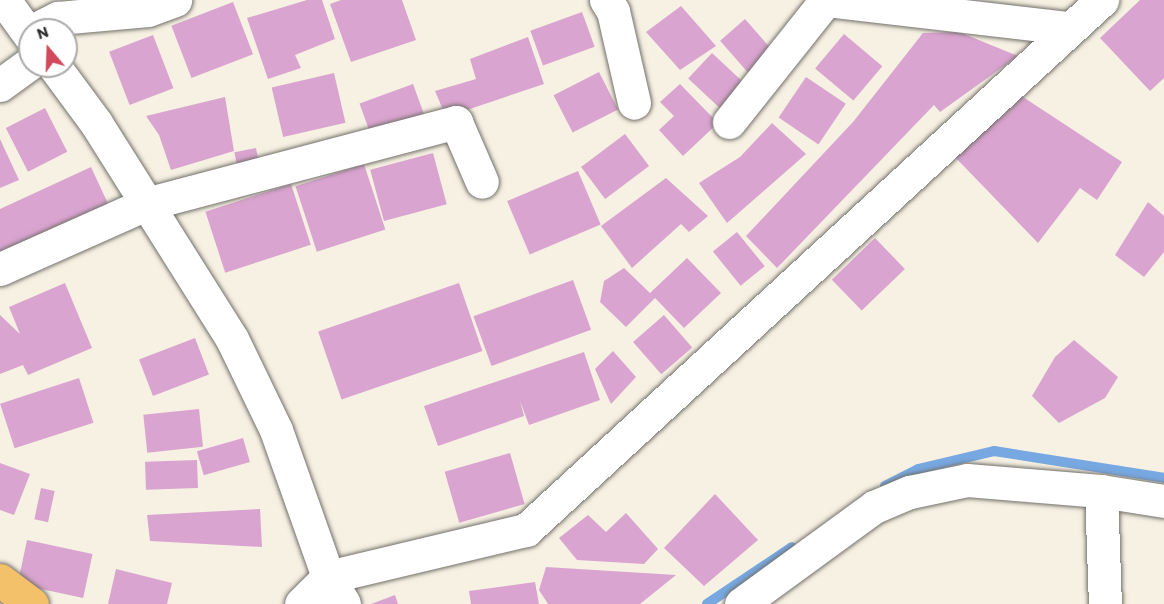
<!DOCTYPE html>
<html>
<head>
<meta charset="utf-8">
<style>
  body { margin:0 }
  #map { position:relative; width:1164px; height:604px; overflow:hidden; background:#f7f1e3; font-family:Itim,sans-serif }
  div>[style] { position:absolute }
  .stream>* { height:10px; margin:-5px; padding:0 5px; transform-origin:5px; border-radius:5px; background:#77a8e1 }
  .building>* { inset:0; background:#daa4d0; transform-origin:0 0 }
  .roads { filter:drop-shadow(0 0 2px #72706b) drop-shadow(0 0 2px #72706b) }
  .street>* { height:33px; margin:-16.5px; padding:0 16.5px; transform-origin:16.5px; border-radius:16.5px; background:#fff }
  .primary>* { height:33px; margin:-16.5px; padding:0 16.5px; transform-origin:16.5px; border-radius:16.5px; background:#f4c16b }
  span { translate:-50% -50%; white-space:nowrap; text-align:center; line-height:1.15; -webkit-text-stroke:6px #fff; paint-order:stroke }
  .north { position:absolute; left:18px; top:18px; width:60px; height:60px; box-sizing:border-box; background:#fff; border:2px solid #aaa; border-radius:50%; rotate:341deg; font-size:16px; font-weight:700; line-height:24px; text-align:center; color:#2b2b2b }
  .north::after { content:''; display:block; margin:auto; width:21px; height:27px; background:#d1495b; clip-path:polygon(50% 0,100% 100%,50% 72%,0 100%) }
</style>
</head>
<body>
<div id="map">
  <div class="stream">
    <i style="left:885px;top:486px;width:37px;rotate:-27deg"></i>
    <i style="left:918px;top:469px;width:78px;rotate:-13.3deg"></i>
    <i style="left:994px;top:451px;width:172px;rotate:9deg"></i>
    <i style="left:707px;top:604px;width:102px;rotate:-33.8deg"></i>
  </div>
  <div class="building">
    <i style="clip-path:polygon(307px 0,322px 0,335px 39px,295px 55px,301px 68px,268px 79px,247px 18px)"></i>
    <i style="clip-path:polygon(341px 0,402px 0,416px 40px,351px 62px,330px 4px)"></i>
    <i style="clip-path:polygon(1140px 0,1164px 0,1164px 78px,1150px 91px,1100px 38px)"></i>
    <i style="left:233px;top:2px;width:56px;height:66px;rotate:69deg"></i>
    <i style="clip-path:polygon(681px 6px,716px 46px,680px 70px,646px 32px)"></i>
    <i style="left:582px;top:12px;width:37px;height:55px;rotate:70deg"></i>
    <i style="left:745px;top:19px;width:46px;height:33px;rotate:49deg"></i>
    <i style="clip-path:polygon(959px 32px,1018px 56px,940px 112px,934px 105px,777px 268px,746px 236px,853px 122px,923px 33px)"></i>
    <i style="left:844px;top:34px;width:50px;height:45px;rotate:40deg"></i>
    <i style="left:153px;top:35px;width:57px;height:47px;rotate:69deg"></i>
    <i style="clip-path:polygon(528px 37px,544px 84px,446px 117px,435px 91px,476px 79px,470px 59px)"></i>
    <i style="left:712px;top:53px;width:48px;height:35px;rotate:43deg"></i>
    <i style="left:599px;top:72px;width:42px;height:51px;rotate:63deg"></i>
    <i style="left:334px;top:73px;width:51px;height:64px;rotate:77deg"></i>
    <i style="left:806px;top:77px;width:48px;height:49px;rotate:34deg"></i>
    <i style="left:413px;top:84px;width:41px;height:57px;rotate:70deg"></i>
    <i style="clip-path:polygon(680px 84px,718px 123px,683px 156px,659px 130px,674px 116px,660px 102px)"></i>
    <i style="clip-path:polygon(1020px 95px,1122px 162px,1097px 200px,1080px 188px,1038px 243px,953px 155px)"></i>
    <i style="clip-path:polygon(225px 97px,234px 151px,171px 170px,159px 135px,146px 116px)"></i>
    <i style="left:45px;top:108px;width:49px;height:44px;rotate:63deg"></i>
    <i style="clip-path:polygon(772px 123px,806px 154px,727px 223px,699px 183px,740px 157px)"></i>
    <i style="left:625px;top:134px;width:40px;height:55px;rotate:53deg"></i>
    <i style="clip-path:polygon(0 139px,19px 180px,0 188px)"></i>
    <i style="left:256px;top:148px;width:20px;height:22px;rotate:79deg"></i>
    <i style="left:433px;top:153px;width:53px;height:65px;rotate:75deg"></i>
    <i style="left:364px;top:164px;width:69px;height:72px;rotate:72deg"></i>
    <i style="clip-path:polygon(91px 167px,110px 208px,0 258px,0 209px)"></i>
    <i style="left:578px;top:171px;width:58px;height:77px;rotate:67deg"></i>
    <i style="clip-path:polygon(666px 178px,708px 216px,689px 232px,681px 224px,632px 268px,601px 226px)"></i>
    <i style="left:291px;top:184px;width:64px;height:90px;rotate:72deg"></i>
    <i style="clip-path:polygon(1148px 202px,1164px 216px,1164px 252px,1144px 277px,1115px 255px)"></i>
    <i style="left:737px;top:232px;width:44px;height:31px;rotate:51deg"></i>
    <i style="left:875px;top:238px;width:43px;height:60px;rotate:46deg"></i>
    <i style="clip-path:polygon(687px 258px,721px 293px,684px 328px,655px 298px,626px 327px,600px 302px,604px 281px,624px 268px,650px 293px)"></i>
    <i style="left:573px;top:280px;width:53px;height:106px;rotate:70deg"></i>
    <i style="clip-path:polygon(65px 283px,92px 348px,28px 375px,23px 365px,0 374px,0 315px,20px 334px,9px 307px)"></i>
    <i style="left:459px;top:283px;width:72px;height:149px;rotate:71deg"></i>
    <i style="left:664px;top:315px;width:43px;height:41px;rotate:49deg"></i>
    <i style="left:195px;top:338px;width:39px;height:60px;rotate:69deg"></i>
    <i style="clip-path:polygon(1074px 340px,1118px 377px,1105px 398px,1059px 423px,1032px 396px,1055px 357px)"></i>
    <i style="clip-path:polygon(613px 351px,636px 377px,611px 404px,595px 369px)"></i>
    <i style="clip-path:polygon(584px 352px,600px 400px,529px 425px,520px 401px,524px 416px,438px 446px,424px 406px)"></i>
    <i style="left:79px;top:378px;width:47px;height:83px;rotate:72deg"></i>
    <i style="left:199px;top:409px;width:38px;height:56px;rotate:84deg"></i>
    <i style="left:243px;top:438px;width:25px;height:48px;rotate:74deg"></i>
    <i style="left:510px;top:453px;width:53px;height:68px;rotate:74deg"></i>
    <i style="left:197px;top:460px;width:28px;height:52px;rotate:88deg"></i>
    <i style="clip-path:polygon(0 463px,30px 474px,14px 515px,0 510px)"></i>
    <i style="left:41px;top:488px;width:14px;height:32px;rotate:12deg"></i>
    <i style="clip-path:polygon(715px 494px,758px 540px,704px 586px,664px 548px)"></i>
    <i style="clip-path:polygon(260px 509px,262px 547px,150px 541px,147px 515px)"></i>
    <i style="clip-path:polygon(626px 513px,658px 549px,644px 564px,577px 560px,559px 538px,588px 515px,606px 532px)"></i>
    <i style="left:27px;top:540px;width:67px;height:45px;rotate:12deg"></i>
    <i style="clip-path:polygon(546px 567px,676px 575px,640px 604px,548px 604px,539px 590px)"></i>
    <i style="clip-path:polygon(116px 569px,172px 583px,167px 604px,108px 604px)"></i>
    <i style="clip-path:polygon(535px 582px,539px 604px,471px 604px,469px 591px)"></i>
    <i style="clip-path:polygon(395px 595px,398px 604px,371px 604px)"></i>
  </div>
  <div class="roads">
    <div class="street">
      <i style="left:4px;top:0;width:44px;rotate:54.2deg"></i>
      <i style="left:606px;top:0;width:13px;rotate:58deg"></i>
      <i style="left:613px;top:11px;width:94px;rotate:77.1deg"></i>
      <i style="left:826px;top:0;width:245px;rotate:6.6deg"></i>
      <i style="left:34px;top:30px;width:27px;rotate:-27deg"></i>
      <i style="left:58px;top:18px;width:90px;rotate:-5.1deg"></i>
      <i style="left:148px;top:10px;width:29px;rotate:-20deg"></i>
      <i style="left:54px;top:66px;width:71px;rotate:53.6deg"></i>
      <i style="left:96px;top:123px;width:255px;rotate:57.8deg"></i>
      <i style="left:232px;top:339px;width:101px;rotate:64.2deg"></i>
      <i style="left:276px;top:430px;width:156px;rotate:70.5deg"></i>
      <i style="left:328px;top:577px;width:31px;rotate:59deg"></i>
      <i style="left:0;top:85px;width:37px;rotate:-36deg"></i>
      <i style="left:729px;top:122px;width:156px;rotate:-51.5deg"></i>
      <i style="left:0;top:269px;width:160px;rotate:-24deg"></i>
      <i style="left:146px;top:204px;width:321px;rotate:-14.8deg"></i>
      <i style="left:456px;top:122px;width:65px;rotate:66.6deg"></i>
      <i style="left:1101px;top:491px;width:113px;rotate:88deg"></i>
      <i style="left:301px;top:604px;width:38px;rotate:-45deg"></i>
      <i style="left:328px;top:577px;width:204px;rotate:-13.4deg"></i>
      <i style="left:526px;top:530px;width:783px;rotate:-42.62deg"></i>
      <i style="left:741px;top:604px;width:165px;rotate:-36.1deg"></i>
      <i style="left:874px;top:507px;width:39px;rotate:-23deg"></i>
      <i style="left:910px;top:492px;width:58px;rotate:-11.9deg"></i>
      <i style="left:967px;top:480px;width:134px;rotate:4.7deg"></i>
      <i style="left:1101px;top:491px;width:64px;rotate:9deg"></i>
    </div>
    <div class="primary">
      <i style="left:0;top:580px;width:40px;rotate:37deg"></i>
    </div>
  </div>
  <div class="north">N</div>
</div>
</body>
</html>
